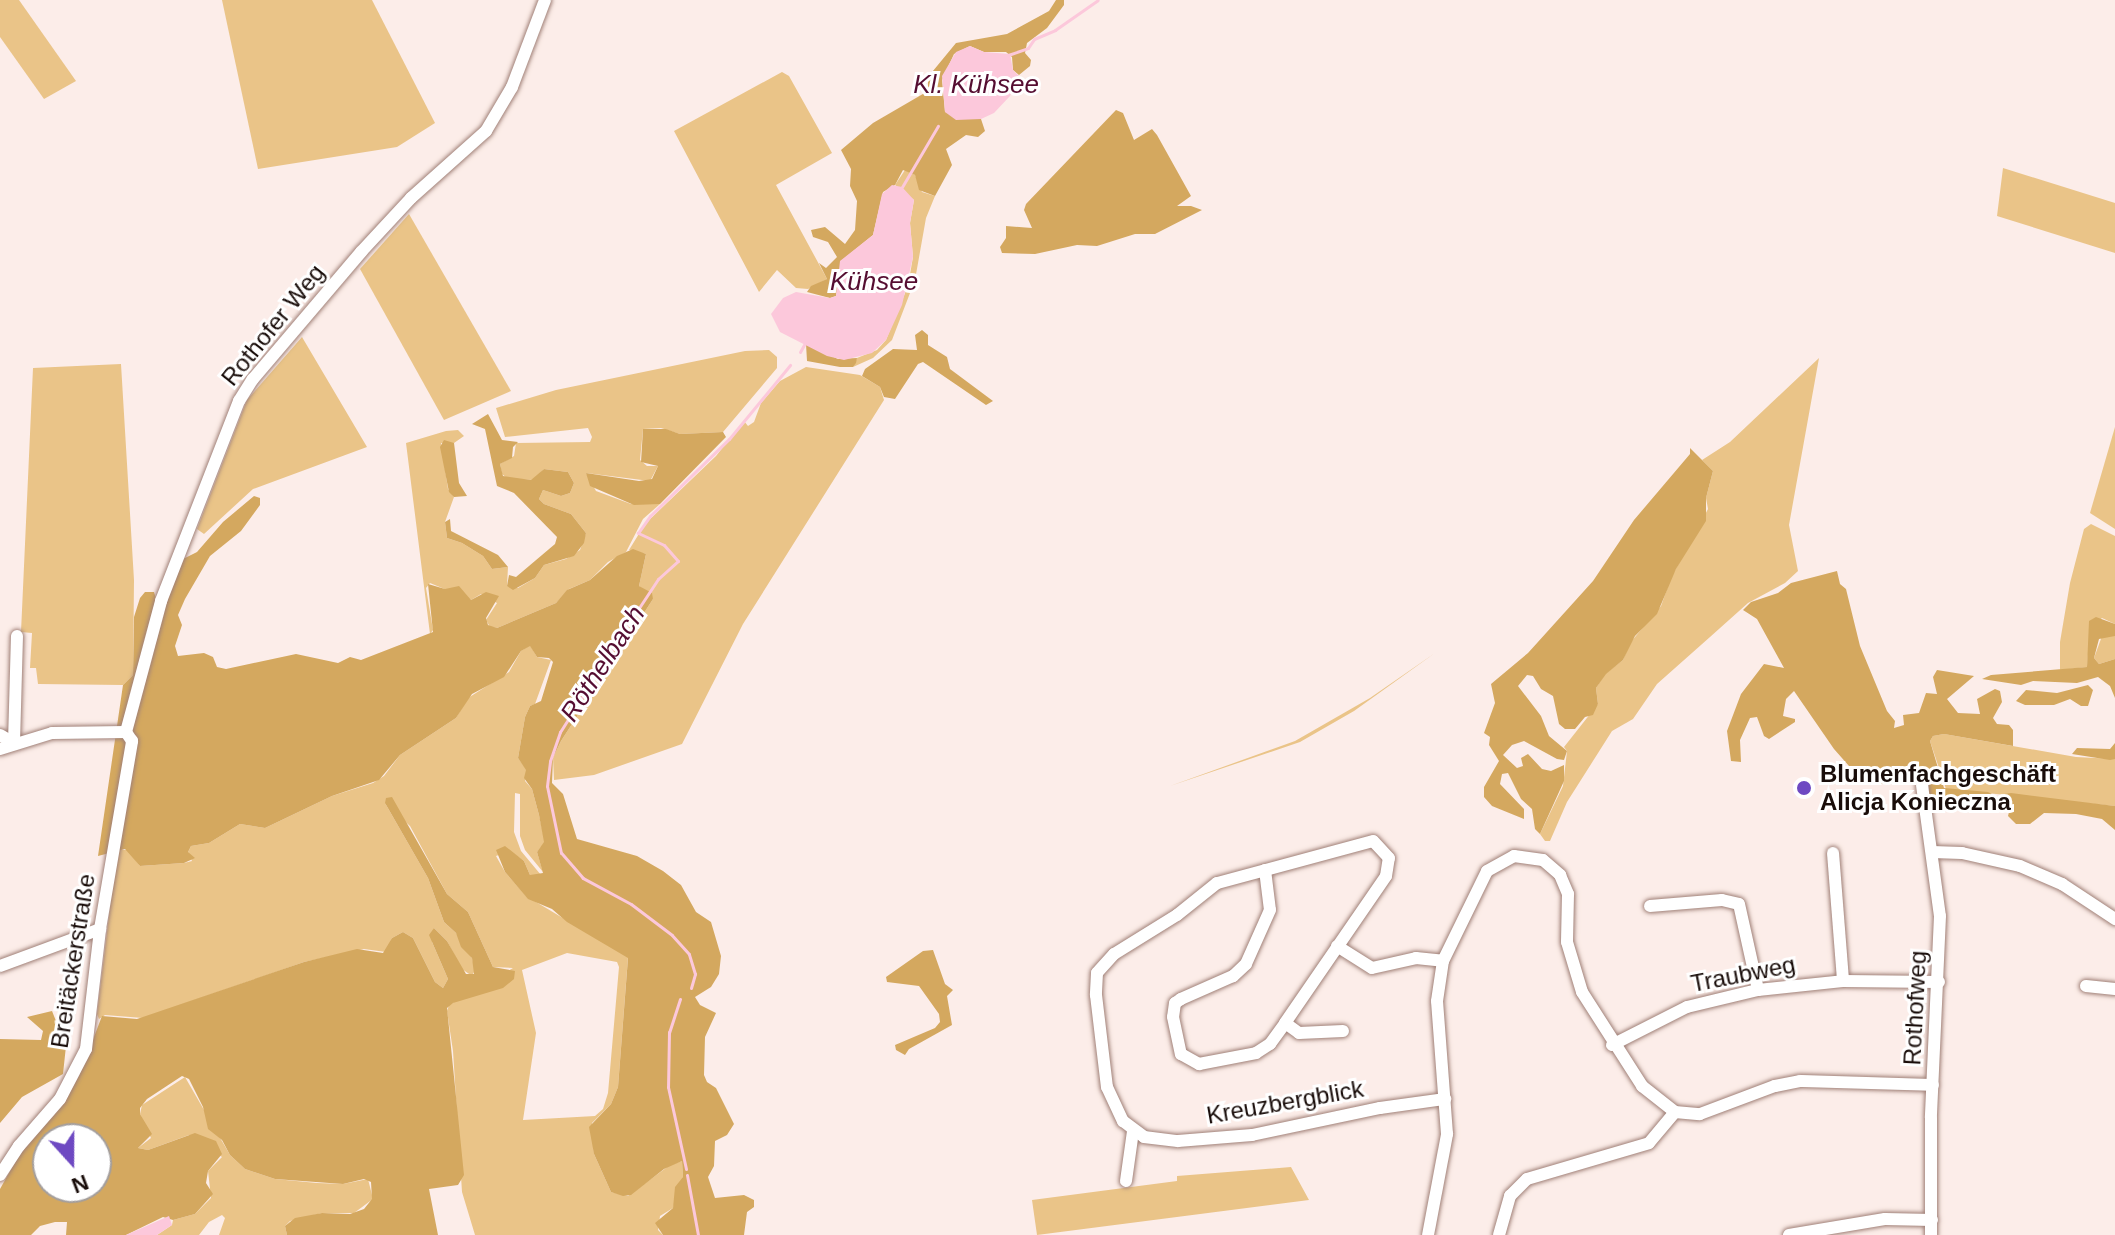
<!DOCTYPE html>
<html>
<head>
<meta charset="utf-8">
<style>
  body { margin:0 }
  #map { position:relative; width:2115px; height:1235px; overflow:hidden; background:#fcede9; font-family:Helvetica,sans-serif }
  div>[style] { position:absolute }
  .green>* { inset:0; background:#eac488 }
  .forest>* { inset:0; background:#d4a85f }
  .water>* { inset:0; background:#fcc8db }
  .stream>* { height:3px; margin:-1.5px; padding:0 1.5px; transform-origin:1.5px; border-radius:1.5px; background:#fcc8db }
  .roads { filter:drop-shadow(0 0 2px #a08077) drop-shadow(0 0 2px #a08077) }
  .minor>* { height:12px; margin:-6px; padding:0 6px; transform-origin:6px; border-radius:6px; background:#fff }
  .dots>* { width:22px; height:22px; translate:-50% -50%; box-sizing:border-box; border:4px solid #fff; border-radius:50% }
  span { translate:-50% -50%; white-space:nowrap; text-align:center; line-height:1.15; -webkit-text-stroke:6px #fff; paint-order:stroke }
  .street-label { font-size:24px; color:#190d0a }
  .poi-label { font-size:24px; color:#190d0a; font-weight:700 }
  .left { translate:0 -50%; text-align:left }
  .water-label { font-size:26px; color:#550d31; font-style:italic }
  .north { position:absolute; left:32px; top:1123px; width:80px; height:80px; box-sizing:border-box; background:#fff; border:2px solid #a39e9d; border-radius:50%; rotate:159deg; font-size:22px; font-weight:700; line-height:32px; text-align:center; color:#190d0a }
  .north::after { content:''; display:block; margin:auto; width:28px; height:36px; background:#6e49c2; clip-path:polygon(50% 0,100% 100%,50% 72%,0 100%) }
</style>
</head>
<body>
<div id="map">
  <div class="green">
    <i style="clip-path:polygon(0 0,19px 0,76px 81px,44px 99px,0 37px)"></i>
    <i style="clip-path:polygon(222px 0,372px 0,435px 123px,397px 147px,258px 169px)"></i>
    <i style="clip-path:polygon(782px 72px,789px 76px,832px 153px,776px 185px,827px 279px,808px 289px,796px 288px,777px 270px,759px 292px,674px 131px)"></i>
    <i style="clip-path:polygon(2003px 168px,2115px 203px,2115px 253px,1997px 216px)"></i>
    <i style="clip-path:polygon(905px 170px,915px 175px,922px 192px,935px 196px,926px 218px,915px 280px,892px 340px,873px 358px,853px 367px,857px 358px,877px 350px,886px 340px,908px 286px,913px 257px,910px 223px,914px 200px,895px 185px)"></i>
    <i style="clip-path:polygon(409px 214px,511px 391px,444px 420px,360px 269px)"></i>
    <i style="clip-path:polygon(302px 337px,367px 447px,253px 489px,204px 534px,197px 529px,247px 400px)"></i>
    <i style="clip-path:polygon(769px 350px,777px 357px,777px 368px,723px 432px,680px 434px,661px 428px,643px 429px,640px 460px,647px 466px,658px 466px,650px 481px,586px 473px,596px 491px,631px 504px,660px 504px,643px 519px,626px 552px,608px 562px,590px 580px,569px 589px,556px 603px,497px 628px,490px 627px,486px 620px,497px 603px,481px 594px,471px 600px,430px 583px,426px 588px,433px 630px,430px 634px,406px 443px,446px 431px,458px 430px,464px 436px,454px 443px,441px 443px,448px 489px,454px 497px,445px 522px,447px 538px,462px 543px,483px 556px,492px 569px,508px 567px,507px 586px,518px 588px,535px 578px,544px 565px,566px 559px,580px 550px,586px 533px,571px 514px,544px 504px,539px 499px,543px 490px,561px 496px,570px 493px,574px 483px,568px 472px,544px 469px,534px 480px,508px 479px,502px 474px,500px 464px,514px 456px,516px 443px,590px 442px,592px 437px,588px 428px,505px 437px,496px 408px,556px 390px,745px 351px)"></i>
    <i style="clip-path:polygon(1819px 358px,1789px 525px,1798px 571px,1785px 583px,1748px 603px,1710px 637px,1657px 684px,1633px 719px,1612px 731px,1567px 802px,1550px 841px,1545px 841px,1540px 834px,1563px 786px,1567px 751px,1564px 747px,1598px 704px,1596px 688px,1605px 674px,1623px 660px,1630px 643px,1661px 606px,1671px 578px,1708px 509px,1706px 498px,1713px 471px,1702px 460px,1730px 442px)"></i>
    <i style="clip-path:polygon(121px 364px,134px 580px,133px 675px,123px 685px,38px 684px,36px 668px,30px 668px,32px 633px,21px 632px,33px 368px)"></i>
    <i style="clip-path:polygon(806px 367px,860px 375px,880px 387px,884px 400px,743px 624px,682px 744px,594px 775px,554px 780px,553px 758px,561px 741px,653px 599px,639px 586px,646px 554px,629px 550px,645px 524px,716px 456px,744px 421px,748px 426px,754px 422px,761px 403px,780px 381px)"></i>
    <i style="clip-path:polygon(2115px 427px,2115px 529px,2090px 513px)"></i>
    <i style="clip-path:polygon(2091px 524px,2115px 536px,2115px 624px,2102px 618px,2090px 629px,2087px 667px,2060px 670px,2060px 642px,2070px 583px,2084px 529px)"></i>
    <i style="clip-path:polygon(2102px 636px,2115px 636px,2115px 659px,2099px 664px,2094px 658px)"></i>
    <i style="clip-path:polygon(evenodd,530px 645px,537px 657px,551px 660px,535px 704px,530px 706px,525px 717px,518px 758px,527px 770px,525px 781px,532px 789px,539px 815px,545px 842px,537px 852px,543px 872px,525px 850px,520px 836px,520px 794px,515px 793px,514px 832px,521px 851px,541px 875px,530px 875px,524px 861px,510px 851px,496px 856px,505px 872px,526px 896px,628px 957px,618px 1087px,611px 1104px,592px 1123px,594px 1154px,611px 1192px,628px 1196px,670px 1165px,682px 1161px,683px 1177px,673px 1208px,660px 1216px,658px 1230px,663px 1235px,475px 1235px,462px 1192px,453px 1051px,447px 1011px,449px 1005px,513px 968px,493px 967px,468px 912px,447px 894px,410px 826px,385px 803px,428px 878px,444px 922px,456px 933px,472px 958px,475px 970px,472px 976px,462px 969px,447px 941px,434px 928px,432px 942px,448px 979px,443px 988px,435px 982px,413px 938px,403px 932px,392px 938px,386px 952px,364px 949px,304px 962px,143px 1018px,105px 1015px,99px 1019px,97px 1014px,117px 850px,128px 850px,140px 866px,184px 863px,192px 861px,188px 852px,191px 846px,209px 843px,240px 824px,265px 828px,332px 796px,373px 783px,384px 776px,400px 755px,456px 718px,468px 698px,509px 672px,521px 651px,530px 645px,567px 953px,617px 962px,619px 967px,608px 1093px,603px 1109px,595px 1116px,523px 1120px,536px 1033px,522px 970px,567px 953px)"></i>
    <i style="clip-path:polygon(1435px 653px,1354px 711px,1300px 742px,1170px 786px,1295px 741px,1370px 698px)"></i>
    <i style="clip-path:polygon(1944px 734px,2076px 757px,2115px 759px,2115px 806px,1946px 789px,1930px 741px,1933px 736px)"></i>
    <i style="clip-path:polygon(185px 1077px,230px 1155px,245px 1169px,275px 1179px,317px 1183px,343px 1184px,368px 1179px,373px 1199px,354px 1213px,322px 1213px,290px 1221px,285px 1226px,287px 1235px,219px 1235px,225px 1218px,222px 1215px,209px 1222px,199px 1235px,157px 1235px,172px 1225px,173px 1220px,195px 1214px,211px 1198px,208px 1171px,222px 1157px,189px 1135px,148px 1150px,138px 1148px,151px 1138px,140px 1114px,142px 1105px)"></i>
    <i style="clip-path:polygon(1291px 1167px,1309px 1200px,1037px 1235px,1032px 1200px,1177px 1181px,1177px 1176px)"></i>
  </div>
  <div class="forest">
    <i style="clip-path:polygon(1056px 0,1064px 0,1064px 5px,1047px 28px,1027px 43px,1025px 53px,1031px 60px,1030px 66px,1019px 75px,1013px 70px,1012px 57px,1006px 52px,984px 52px,970px 46px,954px 54px,942px 80px,945px 112px,981px 119px,985px 131px,978px 137px,966px 135px,946px 149px,952px 165px,935px 196px,919px 190px,915px 175px,903px 170px,895px 185px,883px 192px,873px 235px,841px 261px,836px 296px,830px 298px,807px 292px,811px 286px,827px 279px,819px 263px,826px 268px,837px 257px,828px 242px,813px 237px,811px 230px,825px 227px,845px 244px,855px 230px,857px 201px,850px 186px,851px 169px,841px 150px,873px 123px,928px 91px,928px 77px,956px 43px,1007px 34px,1049px 11px)"></i>
    <i style="clip-path:polygon(1116px 110px,1123px 113px,1134px 140px,1152px 129px,1157px 135px,1191px 196px,1177px 206px,1191px 206px,1202px 210px,1155px 234px,1135px 234px,1097px 246px,1077px 245px,1035px 254px,1002px 253px,1000px 247px,1006px 238px,1006px 226px,1032px 228px,1024px 210px,1026px 204px)"></i>
    <i style="clip-path:polygon(922px 330px,928px 335px,928px 345px,947px 357px,950px 369px,993px 401px,986px 405px,923px 362px,918px 364px,895px 399px,884px 397px,880px 387px,862px 376px,865px 369px,893px 349px,917px 350px,915px 335px)"></i>
    <i style="clip-path:polygon(806px 344px,838px 359px,857px 358px,856px 363px,853px 367px,840px 367px,807px 361px)"></i>
    <i style="clip-path:polygon(488px 414px,502px 440px,518px 442px,513px 447px,512px 458px,500px 464px,503px 476px,531px 480px,544px 469px,568px 472px,574px 483px,570px 493px,561px 496px,543px 490px,539px 499px,544px 504px,571px 514px,586px 533px,584px 543px,574px 556px,544px 565px,535px 578px,513px 590px,507px 586px,509px 575px,516px 577px,555px 544px,557px 537px,514px 493px,497px 486px,485px 429px,472px 424px)"></i>
    <i style="clip-path:polygon(643px 429px,666px 429px,680px 434px,723px 432px,726px 437px,660px 504px,634px 505px,590px 486px,586px 473px,639px 481px,652px 479px,658px 466px,641px 462px)"></i>
    <i style="clip-path:polygon(444px 440px,454px 443px,459px 483px,467px 496px,454px 497px,449px 492px,440px 447px)"></i>
    <i style="clip-path:polygon(1690px 448px,1713px 471px,1706px 498px,1706px 521px,1676px 569px,1657px 614px,1635px 636px,1623px 660px,1606px 674px,1596px 688px,1598px 704px,1593px 715px,1585px 717px,1575px 729px,1565px 729px,1559px 724px,1553px 696px,1541px 689px,1533px 676px,1527px 675px,1518px 686px,1541px 716px,1549px 736px,1567px 751px,1564px 760px,1557px 759px,1524px 741px,1512px 745px,1503px 755px,1517px 768px,1523px 766px,1521px 758px,1528px 754px,1542px 769px,1551px 771px,1564px 765px,1564px 781px,1540px 834px,1535px 829px,1532px 809px,1521px 799px,1508px 773px,1502px 774px,1500px 784px,1524px 809px,1524px 819px,1492px 806px,1484px 797px,1484px 787px,1499px 761px,1489px 745px,1490px 737px,1484px 733px,1495px 703px,1491px 684px,1528px 653px,1593px 581px,1634px 520px,1690px 454px)"></i>
    <i style="clip-path:polygon(254px 496px,260px 498px,260px 505px,241px 531px,210px 556px,185px 599px,178px 615px,182px 625px,175px 646px,178px 656px,204px 653px,213px 657px,217px 667px,226px 669px,296px 654px,338px 663px,350px 657px,361px 660px,433px 632px,428px 584px,445px 589px,459px 586px,471px 600px,486px 592px,499px 596px,486px 618px,488px 625px,497px 628px,556px 603px,567px 590px,590px 580px,617px 556px,633px 549px,646px 554px,639px 586px,652px 593px,653px 599px,561px 741px,553px 758px,552px 783px,563px 794px,577px 839px,637px 856px,663px 871px,681px 885px,696px 912px,711px 922px,721px 956px,719px 974px,711px 987px,695px 997px,700px 1005px,716px 1013px,705px 1037px,704px 1075px,707px 1082px,716px 1088px,734px 1124px,727px 1135px,715px 1141px,714px 1166px,708px 1177px,715px 1198px,744px 1195px,754px 1200px,754px 1207px,747px 1212px,744px 1235px,663px 1235px,655px 1223px,673px 1208px,675px 1187px,683px 1177px,682px 1161px,664px 1169px,631px 1195px,623px 1196px,611px 1192px,594px 1154px,589px 1127px,611px 1104px,618px 1087px,628px 958px,567px 922px,552px 909px,528px 899px,505px 872px,496px 850px,505px 846px,524px 861px,530px 875px,543px 873px,537px 852px,544px 842px,539px 815px,532px 789px,524px 778px,526px 770px,518px 758px,525px 717px,530px 706px,541px 701px,553px 662px,549px 658px,537px 657px,530px 646px,521px 651px,504px 677px,472px 694px,456px 718px,400px 755px,379px 780px,332px 796px,265px 828px,240px 824px,209px 843px,191px 846px,188px 852px,195px 858px,184px 863px,140px 866px,125px 849px,98px 856px,123px 685px,133px 675px,134px 617px,140px 598px,145px 592px,154px 592px,158px 605px,183px 559px,197px 552px,223px 522px)"></i>
    <i style="clip-path:polygon(450px 519px,451px 531px,498px 555px,508px 567px,492px 569px,483px 556px,462px 543px,447px 538px,445px 522px)"></i>
    <i style="clip-path:polygon(1837px 571px,1840px 584px,1846px 589px,1860px 646px,1887px 711px,1895px 721px,1894px 728px,1904px 725px,1903px 715px,1919px 713px,1926px 693px,1937px 694px,1933px 677px,1937px 670px,1974px 676px,1947px 699px,1958px 713px,1980px 714px,1977px 699px,1995px 689px,2000px 691px,2002px 702px,1993px 718px,1997px 724px,2009px 725px,2013px 730px,2013px 746px,1944px 734px,1933px 736px,1930px 741px,1944px 788px,1988px 792px,1992px 794px,1991px 800px,1954px 796px,1934px 802px,1929px 796px,1929px 784px,1920px 777px,1875px 785px,1864px 783px,1834px 749px,1794px 691px,1786px 699px,1783px 716px,1795px 719px,1795px 722px,1769px 739px,1764px 736px,1757px 717px,1750px 718px,1740px 740px,1741px 762px,1731px 761px,1727px 731px,1741px 694px,1764px 664px,1784px 668px,1757px 619px,1743px 610px,1751px 602px,1778px 593px,1791px 583px)"></i>
    <i style="clip-path:polygon(2096px 617px,2115px 624px,2115px 636px,2099px 639px,2094px 658px,2099px 664px,2115px 659px,2115px 698px,2110px 686px,2098px 677px,2077px 683px,2033px 681px,2021px 685px,1982px 679px,1991px 675px,2087px 667px,2089px 621px)"></i>
    <i style="clip-path:polygon(2088px 685px,2093px 690px,2088px 706px,2081px 706px,2070px 699px,2054px 705px,2025px 705px,2016px 701px,2026px 690px,2057px 693px)"></i>
    <i style="clip-path:polygon(2115px 743px,2115px 759px,2110px 760px,2072px 754px,2077px 748px,2110px 749px)"></i>
    <i style="clip-path:polygon(2011px 793px,2115px 806px,2115px 830px,2102px 819px,2076px 814px,2044px 813px,2030px 824px,2016px 824px,2008px 816px,2011px 804px,2001px 798px,2004px 794px)"></i>
    <i style="clip-path:polygon(evenodd,392px 797px,447px 894px,468px 912px,493px 967px,515px 971px,514px 979px,503px 988px,453px 1003px,447px 1008px,464px 1175px,458px 1185px,429px 1189px,438px 1235px,287px 1235px,285px 1226px,295px 1218px,322px 1213px,350px 1214px,364px 1209px,372px 1199px,371px 1182px,364px 1179px,343px 1184px,275px 1179px,245px 1169px,230px 1155px,222px 1140px,208px 1129px,203px 1107px,189px 1079px,182px 1076px,147px 1099px,140px 1108px,140px 1114px,152px 1134px,138px 1148px,148px 1150px,195px 1133px,216px 1141px,222px 1154px,208px 1171px,206px 1183px,213px 1194px,195px 1214px,173px 1220px,163px 1217px,126px 1235px,66px 1235px,67px 1222px,55px 1222px,40px 1226px,31px 1235px,0 1235px,0 1189px,18px 1157px,62px 1105px,79px 1076px,102px 1016px,137px 1019px,304px 962px,357px 949px,383px 953px,392px 938px,403px 932px,413px 938px,435px 982px,443px 988px,448px 979px,429px 935px,434px 928px,447px 941px,466px 974px,474px 974px,472px 958px,461px 947px,456px 933px,444px 922px,428px 878px,385px 803px,386px 798px,392px 797px,48px 1139px,96px 1139px,96px 1187px,48px 1187px,48px 1139px)"></i>
    <i style="clip-path:polygon(933px 950px,945px 984px,953px 990px,947px 996px,952px 1025px,909px 1049px,905px 1055px,896px 1050px,895px 1045px,935px 1028px,940px 1022px,939px 1014px,919px 986px,887px 982px,886px 977px,923px 951px)"></i>
    <i style="clip-path:polygon(52px 1011px,66px 1046px,63px 1074px,22px 1097px,0 1123px,0 1039px,41px 1040px,43px 1031px,27px 1017px)"></i>
  </div>
  <div class="water">
    <i style="clip-path:polygon(970px 46px,984px 52px,1010px 54px,1013px 70px,1019px 76px,1010px 96px,994px 113px,981px 119px,956px 120px,945px 112px,942px 76px,956px 52px)"></i>
    <i style="clip-path:polygon(892px 185px,902px 187px,914px 200px,910px 223px,913px 257px,902px 305px,886px 340px,872px 353px,844px 360px,827px 356px,780px 332px,771px 314px,783px 298px,796px 292px,830px 298px,836px 296px,840px 261px,873px 235px,882px 194px)"></i>
    <i style="clip-path:polygon(169px 1216px,172px 1225px,157px 1235px,126px 1235px)"></i>
  </div>
  <div class="stream">
    <i style="left:1008px;top:55px;width:21px;rotate:-19deg"></i>
    <i style="left:1028px;top:48px;width:11px;rotate:-56deg"></i>
    <i style="left:1034px;top:39px;width:23px;rotate:-23deg"></i>
    <i style="left:1055px;top:30px;width:52px;rotate:-34.9deg"></i>
    <i style="left:902px;top:187px;width:71px;rotate:-59.5deg"></i>
    <i style="left:800px;top:352px;width:10px;rotate:-61deg"></i>
    <i style="left:691px;top:988px;width:15px;rotate:-74deg"></i>
    <i style="left:695px;top:974px;width:21px;rotate:-107deg"></i>
    <i style="left:689px;top:954px;width:25px;rotate:-132deg"></i>
    <i style="left:672px;top:935px;width:51px;rotate:-142.9deg"></i>
    <i style="left:631px;top:904px;width:55px;rotate:-151.6deg"></i>
    <i style="left:583px;top:878px;width:33px;rotate:-131deg"></i>
    <i style="left:561px;top:853px;width:68px;rotate:-101.8deg"></i>
    <i style="left:547px;top:786px;width:25px;rotate:-83deg"></i>
    <i style="left:550px;top:761px;width:31px;rotate:-71deg"></i>
    <i style="left:560px;top:732px;width:129px;rotate:-57.7deg"></i>
    <i style="left:629px;top:623px;width:53px;rotate:-56.6deg"></i>
    <i style="left:658px;top:579px;width:27px;rotate:-42deg"></i>
    <i style="left:678px;top:561px;width:21px;rotate:-131deg"></i>
    <i style="left:664px;top:545px;width:29px;rotate:-155deg"></i>
    <i style="left:638px;top:533px;width:21px;rotate:-55deg"></i>
    <i style="left:650px;top:516px;width:110px;rotate:-44.3deg"></i>
    <i style="left:729px;top:439px;width:96px;rotate:-50.5deg"></i>
    <i style="left:680px;top:999px;width:35px;rotate:108deg"></i>
    <i style="left:669px;top:1032px;width:55px;rotate:91deg"></i>
    <i style="left:668px;top:1087px;width:84px;rotate:77.6deg"></i>
    <i style="left:687px;top:1175px;width:61px;rotate:79.6deg"></i>
  </div>
  <div class="roads">
    <div class="minor">
      <i style="left:126px;top:732px;width:136px;rotate:-75deg"></i>
      <i style="left:161px;top:601px;width:215px;rotate:-68.7deg"></i>
      <i style="left:239px;top:401px;width:26px;rotate:-58deg"></i>
      <i style="left:253px;top:379px;width:167px;rotate:-49.6deg"></i>
      <i style="left:361px;top:252px;width:74px;rotate:-47.2deg"></i>
      <i style="left:411px;top:198px;width:101px;rotate:-41.8deg"></i>
      <i style="left:486px;top:131px;width:51px;rotate:-59.4deg"></i>
      <i style="left:512px;top:87px;width:93px;rotate:-69.2deg"></i>
      <i style="left:0;top:735px;width:16px;rotate:30deg"></i>
      <i style="left:14px;top:743px;width:107px;rotate:-88.4deg"></i>
      <i style="left:0;top:749px;width:54px;rotate:-17.1deg"></i>
      <i style="left:52px;top:733px;width:74px;rotate:-0.8deg"></i>
      <i style="left:1922px;top:785px;width:132px;rotate:82.2deg"></i>
      <i style="left:1940px;top:916px;width:202px;rotate:92.6deg"></i>
      <i style="left:1931px;top:1118px;width:117px;rotate:90deg"></i>
      <i style="left:1932px;top:852px;width:30px;rotate:2deg"></i>
      <i style="left:1962px;top:853px;width:59px;rotate:12.6deg"></i>
      <i style="left:2020px;top:866px;width:46px;rotate:23.2deg"></i>
      <i style="left:2062px;top:884px;width:64px;rotate:33.4deg"></i>
      <i style="left:1833px;top:853px;width:128px;rotate:85.5deg"></i>
      <i style="left:1265px;top:870px;width:40px;rotate:82.9deg"></i>
      <i style="left:1270px;top:910px;width:59px;rotate:114deg"></i>
      <i style="left:1246px;top:964px;width:18px;rotate:137deg"></i>
      <i style="left:1233px;top:976px;width:57px;rotate:156.1deg"></i>
      <i style="left:1181px;top:999px;width:7px;rotate:146deg"></i>
      <i style="left:1175px;top:1003px;width:14px;rotate:98deg"></i>
      <i style="left:1173px;top:1017px;width:38px;rotate:78deg"></i>
      <i style="left:1181px;top:1054px;width:21px;rotate:29deg"></i>
      <i style="left:1199px;top:1064px;width:58px;rotate:-10.9deg"></i>
      <i style="left:1256px;top:1053px;width:17px;rotate:-33deg"></i>
      <i style="left:1270px;top:1044px;width:26px;rotate:-54deg"></i>
      <i style="left:1650px;top:906px;width:72px;rotate:-4.8deg"></i>
      <i style="left:1722px;top:900px;width:17px;rotate:13deg"></i>
      <i style="left:1739px;top:904px;width:88px;rotate:77.5deg"></i>
      <i style="left:1337px;top:946px;width:41px;rotate:32.2deg"></i>
      <i style="left:1372px;top:968px;width:45px;rotate:-12.8deg"></i>
      <i style="left:1416px;top:958px;width:27px;rotate:6deg"></i>
      <i style="left:0;top:966px;width:107px;rotate:-20.3deg"></i>
      <i style="left:2086px;top:986px;width:29px;rotate:6deg"></i>
      <i style="left:1343px;top:1031px;width:44px;rotate:177.4deg"></i>
      <i style="left:1299px;top:1033px;width:17px;rotate:-144deg"></i>
      <i style="left:1285px;top:1023px;width:178px;rotate:-55.5deg"></i>
      <i style="left:1386px;top:876px;width:18px;rotate:-81deg"></i>
      <i style="left:1389px;top:858px;width:23px;rotate:-133deg"></i>
      <i style="left:1373px;top:841px;width:162px;rotate:164.9deg"></i>
      <i style="left:1217px;top:883px;width:51px;rotate:141.3deg"></i>
      <i style="left:1177px;top:915px;width:74px;rotate:148.2deg"></i>
      <i style="left:1114px;top:954px;width:25px;rotate:132deg"></i>
      <i style="left:1097px;top:973px;width:22px;rotate:93deg"></i>
      <i style="left:1096px;top:995px;width:93px;rotate:83.2deg"></i>
      <i style="left:1107px;top:1087px;width:38px;rotate:65deg"></i>
      <i style="left:1123px;top:1121px;width:26px;rotate:37deg"></i>
      <i style="left:1144px;top:1137px;width:34px;rotate:7deg"></i>
      <i style="left:1178px;top:1141px;width:74px;rotate:-4.6deg"></i>
      <i style="left:1252px;top:1135px;width:131px;rotate:-11.9deg"></i>
      <i style="left:1380px;top:1108px;width:66px;rotate:-7.9deg"></i>
      <i style="left:1612px;top:1045px;width:84px;rotate:-26.9deg"></i>
      <i style="left:1687px;top:1007px;width:73px;rotate:-13.5deg"></i>
      <i style="left:1758px;top:990px;width:85px;rotate:-6deg"></i>
      <i style="left:1843px;top:981px;width:96px;rotate:0.6deg"></i>
      <i style="left:0;top:1175px;width:35px;rotate:-57deg"></i>
      <i style="left:19px;top:1146px;width:62px;rotate:-48.9deg"></i>
      <i style="left:60px;top:1099px;width:56px;rotate:-62.5deg"></i>
      <i style="left:86px;top:1049px;width:121px;rotate:-83.3deg"></i>
      <i style="left:100px;top:929px;width:191px;rotate:-80.3deg"></i>
      <i style="left:132px;top:741px;width:11px;rotate:-124deg"></i>
      <i style="left:1126px;top:1181px;width:50px;rotate:-82deg"></i>
      <i style="left:1428px;top:1235px;width:103px;rotate:-79.3deg"></i>
      <i style="left:1447px;top:1134px;width:133px;rotate:-94.3deg"></i>
      <i style="left:1437px;top:1001px;width:40px;rotate:-81.5deg"></i>
      <i style="left:1443px;top:961px;width:100px;rotate:-63.9deg"></i>
      <i style="left:1487px;top:871px;width:31px;rotate:-29deg"></i>
      <i style="left:1514px;top:856px;width:29px;rotate:8deg"></i>
      <i style="left:1543px;top:860px;width:23px;rotate:41deg"></i>
      <i style="left:1560px;top:875px;width:21px;rotate:67deg"></i>
      <i style="left:1568px;top:894px;width:48px;rotate:91.2deg"></i>
      <i style="left:1567px;top:942px;width:52px;rotate:73.3deg"></i>
      <i style="left:1582px;top:992px;width:112px;rotate:57.4deg"></i>
      <i style="left:1642px;top:1086px;width:42px;rotate:38.2deg"></i>
      <i style="left:1675px;top:1112px;width:25px;rotate:5deg"></i>
      <i style="left:1700px;top:1114px;width:80px;rotate:-20.5deg"></i>
      <i style="left:1775px;top:1086px;width:25px;rotate:-11deg"></i>
      <i style="left:1800px;top:1081px;width:133px;rotate:1.7deg"></i>
      <i style="left:1499px;top:1235px;width:41px;rotate:-74.2deg"></i>
      <i style="left:1510px;top:1196px;width:24px;rotate:-45deg"></i>
      <i style="left:1527px;top:1179px;width:127px;rotate:-16.4deg"></i>
      <i style="left:1649px;top:1143px;width:40px;rotate:-50deg"></i>
      <i style="left:1789px;top:1235px;width:97px;rotate:-9.5deg"></i>
      <i style="left:1885px;top:1219px;width:47px;rotate:1.2deg"></i>
    </div>
  </div>
  <div class="dots">
    <i style="left:1804px;top:788px;background:#6e49c2"></i>
  </div>
  <div class="street-label">
    <span style="left:273px;top:325px;rotate:-51deg">Rothofer Weg</span>
    <span style="left:73px;top:961px;rotate:-81deg">Breitäckerstraße</span>
    <span style="left:1743px;top:974px;rotate:-11deg">Traubweg</span>
    <span style="left:1915px;top:1008px;rotate:-87deg">Rothofweg</span>
    <span style="left:1285px;top:1102px;rotate:-10deg">Kreuzbergblick</span>
  </div>
  <div class="poi-label">
    <span class="left" style="left:1820px;top:788px">Blumenfachgeschäft<br>Alicja Konieczna</span>
  </div>
  <div class="water-label">
    <span style="left:976px;top:85px">Kl. Kühsee</span>
    <span style="left:874px;top:282px">Kühsee</span>
    <span style="left:603px;top:664px;rotate:-57deg">Röthelbach</span>
  </div>
  <div class="north">N</div>
</div>
</body>
</html>
